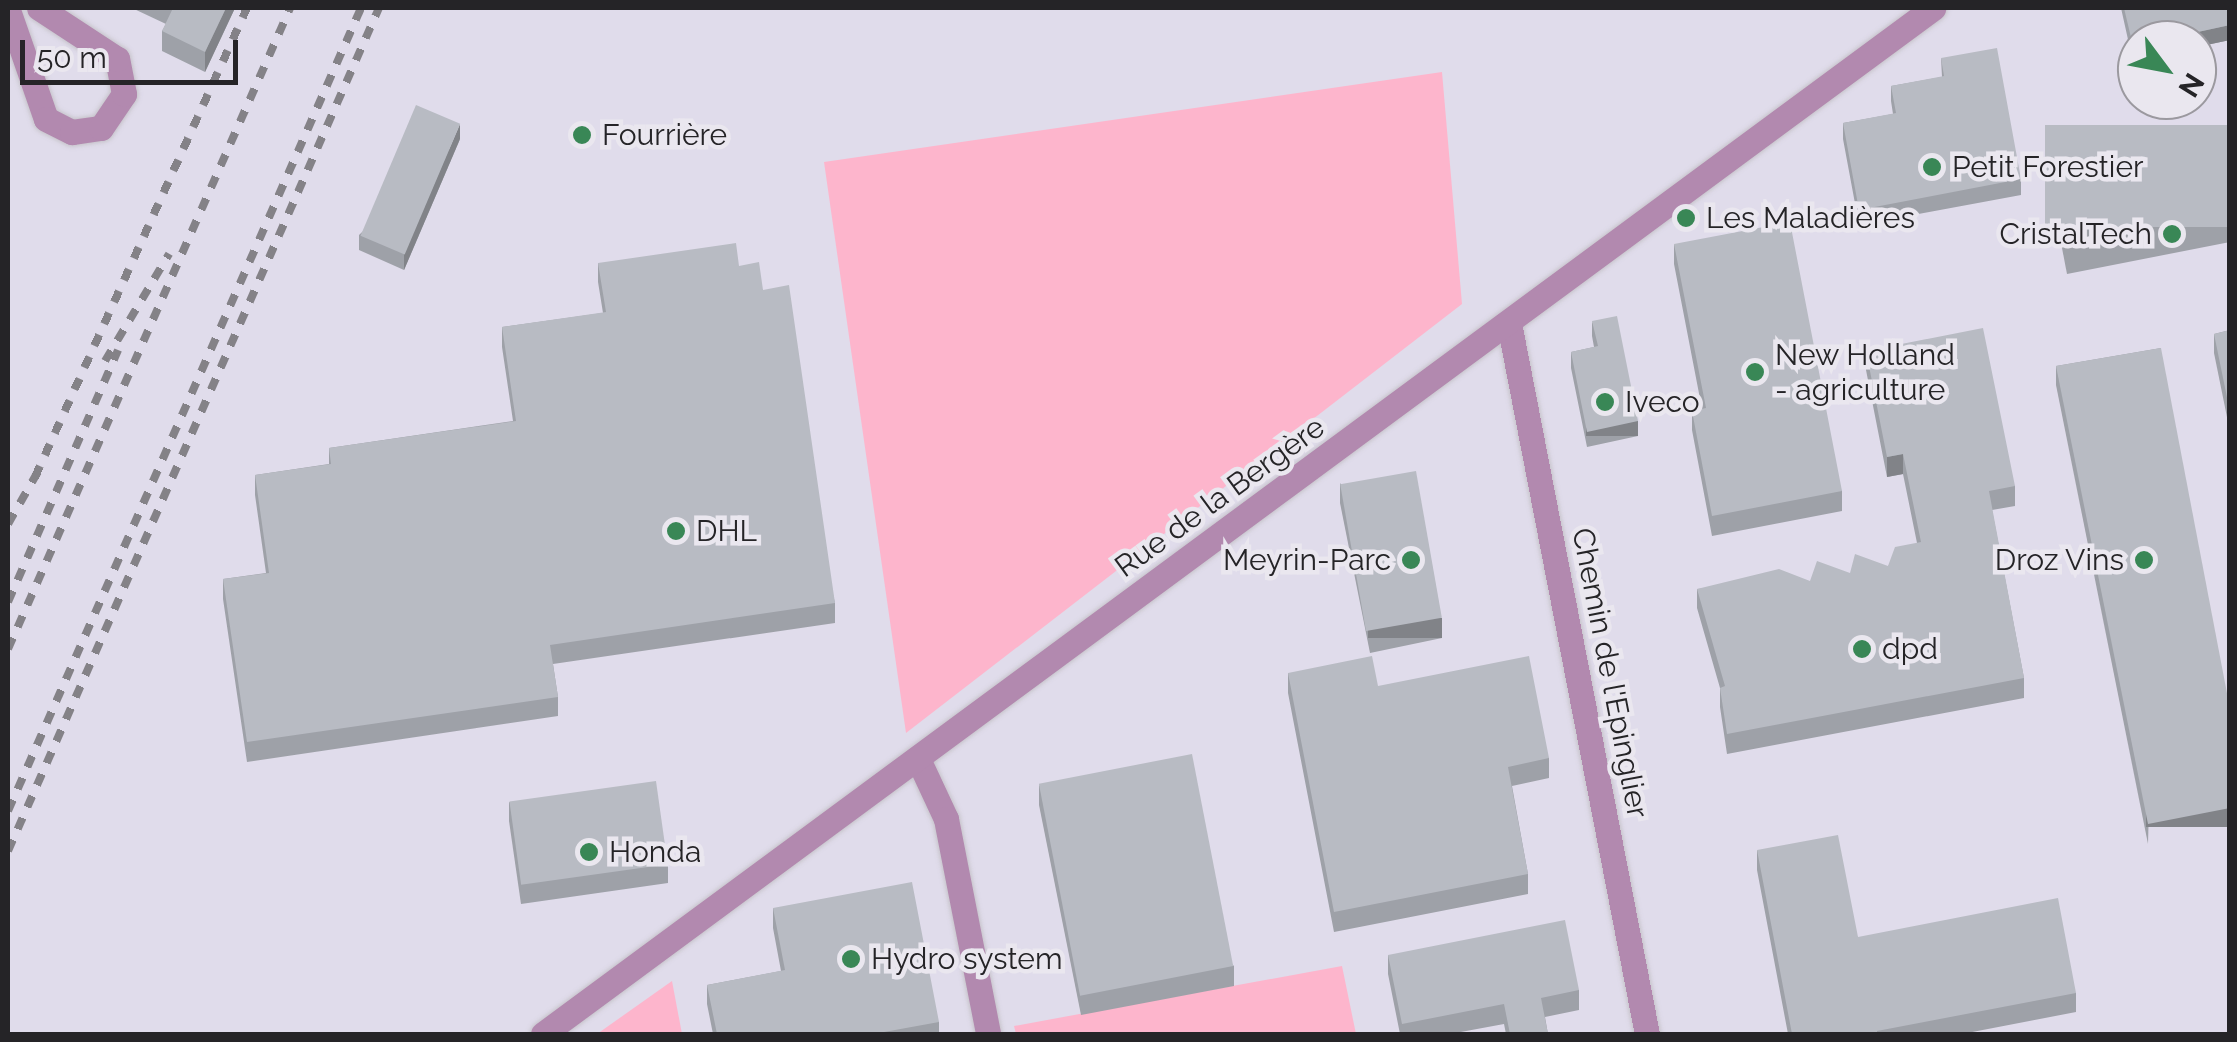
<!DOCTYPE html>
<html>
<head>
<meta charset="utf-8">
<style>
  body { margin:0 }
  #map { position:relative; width:2237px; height:1042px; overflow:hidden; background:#eae7ef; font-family:Raleway,sans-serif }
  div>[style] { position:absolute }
  .built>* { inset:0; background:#e0dceb }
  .green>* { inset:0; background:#fdb5cc }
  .roads { filter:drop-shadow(0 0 2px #c7c4cb) drop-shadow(0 0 2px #c7c4cb) }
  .minor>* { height:25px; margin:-12.5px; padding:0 12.5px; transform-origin:12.5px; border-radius:12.5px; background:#b289af }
  .rail>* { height:8px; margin-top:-4px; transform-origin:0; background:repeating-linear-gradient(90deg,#848287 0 12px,transparent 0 24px) }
  .wall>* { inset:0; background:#9ea1a8 }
  .shaded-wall>* { inset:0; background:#818388; transform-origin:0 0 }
  .building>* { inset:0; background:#b8bbc3; transform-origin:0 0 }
  .dots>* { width:28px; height:28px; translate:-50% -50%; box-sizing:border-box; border:5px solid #eae7ef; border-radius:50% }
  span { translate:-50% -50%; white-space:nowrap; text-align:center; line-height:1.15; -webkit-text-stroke:9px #eae7ef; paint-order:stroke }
  .poi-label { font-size:30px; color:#252427 }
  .left { translate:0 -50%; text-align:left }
  .right { translate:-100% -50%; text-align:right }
  .street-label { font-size:30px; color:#252427 }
  .frame { position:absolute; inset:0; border:10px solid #252427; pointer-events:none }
  .north { position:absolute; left:2117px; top:20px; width:100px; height:100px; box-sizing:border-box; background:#eae7ef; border:2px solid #9b999f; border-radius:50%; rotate:122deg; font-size:28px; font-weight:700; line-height:40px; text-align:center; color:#252427 }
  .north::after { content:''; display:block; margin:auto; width:35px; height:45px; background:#398756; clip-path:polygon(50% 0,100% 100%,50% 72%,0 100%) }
  .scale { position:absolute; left:20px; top:40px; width:218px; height:45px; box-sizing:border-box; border:5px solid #252427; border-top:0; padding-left:12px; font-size:30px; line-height:35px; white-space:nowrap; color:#252427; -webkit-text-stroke:8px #eae7ef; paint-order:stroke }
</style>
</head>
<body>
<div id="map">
  <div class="built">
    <i style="clip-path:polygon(evenodd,8px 8px,2229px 8px,2229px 1034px,8px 1034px,8px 8px,2137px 40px,2197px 40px,2197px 100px,2137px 100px,2137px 40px)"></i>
  </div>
  <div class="green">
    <i style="clip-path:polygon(1442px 72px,1462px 304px,906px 733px,824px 162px)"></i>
    <i style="clip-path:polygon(1342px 966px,1356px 1034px,1016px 1034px,1014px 1026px)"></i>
    <i style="clip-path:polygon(672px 981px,682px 1034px,597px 1034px)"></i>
  </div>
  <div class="roads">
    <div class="minor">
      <i style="left:8px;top:10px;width:115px;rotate:70.8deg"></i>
      <i style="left:46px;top:119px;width:29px;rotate:27deg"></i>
      <i style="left:72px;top:132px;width:29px;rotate:-8deg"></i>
      <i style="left:101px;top:128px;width:41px;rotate:-55.9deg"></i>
      <i style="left:124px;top:94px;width:36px;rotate:-101deg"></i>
      <i style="left:117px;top:59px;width:93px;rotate:-146.8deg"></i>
      <i style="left:1509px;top:323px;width:724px;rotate:79.02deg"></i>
      <i style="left:919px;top:761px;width:64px;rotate:65deg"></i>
      <i style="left:946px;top:819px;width:219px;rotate:78.9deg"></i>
      <i style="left:543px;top:1034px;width:1728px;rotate:-36.43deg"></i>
    </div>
  </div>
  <div class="rail">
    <i style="left:105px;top:361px;width:125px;rotate:-59.1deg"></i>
    <i style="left:35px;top:477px;width:515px;rotate:-65.68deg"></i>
    <i style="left:8px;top:524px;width:64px;rotate:-60.3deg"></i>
    <i style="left:8px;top:602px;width:275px;rotate:-66.4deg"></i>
    <i style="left:8px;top:649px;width:700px;rotate:-66.25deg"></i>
    <i style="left:8px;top:811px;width:877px;rotate:-66.27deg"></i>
    <i style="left:8px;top:851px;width:921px;rotate:-66.25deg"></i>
  </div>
  <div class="wall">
    <i style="clip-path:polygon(132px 8px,235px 8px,205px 72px,162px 51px,162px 31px,166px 24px)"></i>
    <i style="clip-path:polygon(2121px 8px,2230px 8px,2230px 40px,2197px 47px,2197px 40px,2137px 40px,2137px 61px,2133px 62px)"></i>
    <i style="clip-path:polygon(1941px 58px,2021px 179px,2021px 195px,1859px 225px,1843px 139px,1843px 123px,1893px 114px,1891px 101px,1891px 86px,1942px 77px)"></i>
    <i style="clip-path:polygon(2230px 125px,2230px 242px,2067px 274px,2048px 175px,2048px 160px)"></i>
    <i style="clip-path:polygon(460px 139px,404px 270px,359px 250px,359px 235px)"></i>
    <i style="clip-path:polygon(1674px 244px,1842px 491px,1842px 511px,1712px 536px,1692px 430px,1692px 411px,1702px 409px,1674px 264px)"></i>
    <i style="clip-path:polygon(598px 263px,739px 266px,763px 290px,835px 603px,835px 623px,553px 664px,558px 697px,558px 716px,247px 762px,223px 599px,223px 579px,266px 573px,255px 495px,255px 475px,329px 464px,329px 448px,513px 421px,502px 347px,502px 327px,603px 313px,598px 282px)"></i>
    <i style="clip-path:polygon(1592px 321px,1638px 436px,1587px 447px,1571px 368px,1571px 352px,1594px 347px,1592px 336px)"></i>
    <i style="clip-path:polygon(2230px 330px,2230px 432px,2214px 353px,2214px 334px)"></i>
    <i style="clip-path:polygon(2161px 348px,2148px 844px,2056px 385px,2056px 366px)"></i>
    <i style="clip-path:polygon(1866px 351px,2015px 486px,2015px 506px,1992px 510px,2024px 678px,2024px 698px,1727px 754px,1720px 707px,1720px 688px,1697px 608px,1697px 589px,1810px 581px,1888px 566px,1917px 543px,1903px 474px,1887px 477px,1866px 370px)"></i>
    <i style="clip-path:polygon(1340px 483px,1442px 638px,1370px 653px,1340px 503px)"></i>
    <i style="clip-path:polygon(1288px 673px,1378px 686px,1549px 758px,1549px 778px,1512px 786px,1528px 874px,1528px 894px,1334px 932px,1288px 693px)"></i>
    <i style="clip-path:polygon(1039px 785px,1234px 966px,1234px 986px,1081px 1015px,1039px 805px)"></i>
    <i style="clip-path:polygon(509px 802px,668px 864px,668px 883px,521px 904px,509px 821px)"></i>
    <i style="clip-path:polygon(1757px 850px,1858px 937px,2076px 993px,2076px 1012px,1962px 1034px,1788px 1034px,1757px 870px)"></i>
    <i style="clip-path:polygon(773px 908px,939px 1022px,939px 1034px,713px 1034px,707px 1004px,707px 985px,781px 971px,773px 928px)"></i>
    <i style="clip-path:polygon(1388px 955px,1579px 990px,1579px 1010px,1545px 1017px,1548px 1034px,1506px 1034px,1504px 1024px,1450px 1034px,1400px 1034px,1388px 974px)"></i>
  </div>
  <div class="shaded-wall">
    <i style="clip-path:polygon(226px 8px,235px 8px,205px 72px,205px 52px)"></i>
    <i style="clip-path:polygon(2230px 25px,2230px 40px,2197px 47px,2197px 40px,2161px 40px)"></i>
    <i style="left:2137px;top:45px;width:16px;height:4px;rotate:90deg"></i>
    <i style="clip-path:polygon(460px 124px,460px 139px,404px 270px,404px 254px)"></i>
    <i style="left:1638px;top:421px;width:15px;height:52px;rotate:90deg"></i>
    <i style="clip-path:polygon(1903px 454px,1903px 474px,1887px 477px,1887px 457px)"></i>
    <i style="left:1442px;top:618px;width:20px;height:74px;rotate:90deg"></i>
    <i style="left:2230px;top:808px;width:19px;height:84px;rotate:90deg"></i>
  </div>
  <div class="building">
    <i style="clip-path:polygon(173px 8px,226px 8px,205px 52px,162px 31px)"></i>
    <i style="clip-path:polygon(2124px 8px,2230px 8px,2230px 25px,2161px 40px,2137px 40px,2137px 45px,2133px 46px)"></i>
    <i style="clip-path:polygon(1997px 48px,2021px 179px,1859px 210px,1843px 123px,1896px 113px,1891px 86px,1944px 76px,1941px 58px)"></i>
    <i style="left:416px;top:105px;width:48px;height:142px;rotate:23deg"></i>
    <i style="left:2230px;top:125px;width:102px;height:185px;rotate:90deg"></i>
    <i style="clip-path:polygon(1790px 222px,1842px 491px,1712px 516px,1692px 411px,1706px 408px,1674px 244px)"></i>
    <i style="clip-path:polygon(736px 243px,739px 266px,759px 262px,763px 290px,789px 285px,835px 603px,550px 645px,558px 697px,247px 742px,223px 579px,269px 573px,255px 475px,331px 464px,329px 448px,516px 421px,502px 327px,606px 312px,598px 263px)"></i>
    <i style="clip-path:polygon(1617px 316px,1638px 421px,1587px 432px,1571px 352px,1598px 346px,1592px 321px)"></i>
    <i style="clip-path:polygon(1983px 328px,2015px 486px,1989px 491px,2024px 678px,1727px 734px,1720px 688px,1725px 686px,1697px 589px,1779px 569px,1810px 581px,1817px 561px,1850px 573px,1855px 554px,1888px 566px,1895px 547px,1921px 542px,1903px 454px,1887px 457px,1866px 351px)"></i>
    <i style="clip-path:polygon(2230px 330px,2230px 412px,2214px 334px)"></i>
    <i style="clip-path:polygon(2161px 348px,2230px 709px,2230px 808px,2148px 824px,2056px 366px)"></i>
    <i style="left:1416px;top:471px;width:149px;height:77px;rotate:80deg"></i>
    <i style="clip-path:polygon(1372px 656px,1378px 686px,1529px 656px,1549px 758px,1508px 767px,1528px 874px,1334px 912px,1288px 673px)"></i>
    <i style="left:1192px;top:754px;width:216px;height:156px;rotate:79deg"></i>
    <i style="left:656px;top:781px;width:84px;height:148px;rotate:82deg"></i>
    <i style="clip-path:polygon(1838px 835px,1858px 937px,2058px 898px,2076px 993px,1877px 1031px,1877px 1034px,1792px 1034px,1757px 850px)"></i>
    <i style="clip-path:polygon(912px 882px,939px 1022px,873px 1034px,717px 1034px,707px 985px,785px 970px,773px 908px)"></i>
    <i style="clip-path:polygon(1565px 920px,1579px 990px,1541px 998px,1548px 1034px,1510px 1034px,1504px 1004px,1402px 1024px,1388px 955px)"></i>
  </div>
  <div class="dots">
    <i style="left:582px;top:135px;background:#398756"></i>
    <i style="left:1932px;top:167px;background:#398756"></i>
    <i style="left:1686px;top:218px;background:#398756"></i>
    <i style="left:2172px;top:234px;background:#398756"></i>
    <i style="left:1755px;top:372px;background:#398756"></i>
    <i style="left:1605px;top:402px;background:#398756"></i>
    <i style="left:676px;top:531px;background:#398756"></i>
    <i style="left:1411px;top:560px;background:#398756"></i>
    <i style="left:2144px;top:560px;background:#398756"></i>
    <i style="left:1862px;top:649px;background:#398756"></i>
    <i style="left:589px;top:852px;background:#398756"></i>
    <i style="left:851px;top:959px;background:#398756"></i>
  </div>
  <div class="poi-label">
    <span class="left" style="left:602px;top:135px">Fourrière</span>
    <span class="left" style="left:1952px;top:167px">Petit Forestier</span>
    <span class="left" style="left:1706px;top:218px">Les Maladières</span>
    <span class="right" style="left:2152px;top:234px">CristalTech</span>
    <span class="left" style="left:1775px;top:372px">New Holland<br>- agriculture</span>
    <span class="left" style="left:1625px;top:402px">Iveco</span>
    <span class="left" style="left:696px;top:531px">DHL</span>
    <span class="right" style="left:1391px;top:560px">Meyrin-Parc</span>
    <span class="right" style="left:2124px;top:560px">Droz Vins</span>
    <span class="left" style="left:1882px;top:649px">dpd</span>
    <span class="left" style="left:609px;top:852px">Honda</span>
    <span class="left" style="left:871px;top:959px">Hydro system</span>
  </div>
  <div class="street-label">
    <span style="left:1220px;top:497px;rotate:-36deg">Rue de la Bergère</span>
    <span style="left:1610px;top:673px;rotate:79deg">Chemin de l'Epinglier</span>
  </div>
  <div class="frame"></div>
  <div class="north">N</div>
  <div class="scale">50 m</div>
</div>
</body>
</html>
